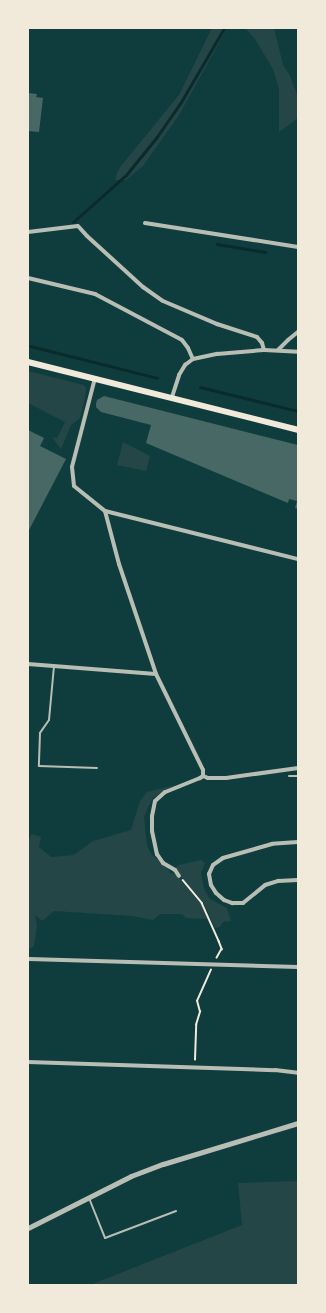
<!DOCTYPE html>
<html>
<head>
<meta charset="utf-8">
<style>
  body { margin:0 }
  #map { position:relative; width:326px; height:1313px; overflow:hidden; background:#0f3d3e; font-family:Montserrat,sans-serif }
  div>[style] { position:absolute }
  .green>* { inset:0; background:#244646 }
  .stream>* { height:3px; margin:-1.5px; padding:0 1.5px; transform-origin:1.5px; border-radius:1.5px; background:#0a2a2b }
  .building>* { inset:0; background:#486865 }
  .path>* { height:1.5px; margin:-0.75px; padding:0 0.75px; transform-origin:0.75px; border-radius:0.75px; background:#f1e9da }
  .service>* { height:2px; margin:-1px; padding:0 1px; transform-origin:1px; border-radius:1px; background:#b8beb3 }
  .minor>* { height:4px; margin:-2px; padding:0 2px; transform-origin:2px; border-radius:2px; background:#b8beb3 }
  .tertiary>* { height:5px; margin:-2.5px; padding:0 2.5px; transform-origin:2.5px; border-radius:2.5px; background:#b8beb3 }
  .primary>* { height:6px; margin:-3px; padding:0 3px; transform-origin:3px; border-radius:3px; background:#f1e9da }
  span { translate:-50% -50%; white-space:nowrap; text-align:center; line-height:1.15; -webkit-text-stroke:3.5px #f1e9da; paint-order:stroke }
  .frame { position:absolute; inset:0; border:29px solid #f1e9da; pointer-events:none }
</style>
</head>
<body>
<div id="map">
  <div class="green">
    <i style="clip-path:polygon(212px 28px,227px 28px,179px 115px,143px 166px,126px 180px,115px 180px,117px 173px,121px 166px,179px 95px)"></i>
    <i style="clip-path:polygon(245px 28px,274px 28px,283px 65px,290px 76px,298px 97px,298px 118px,279px 132px,279px 89px,273px 69px,255px 39px)"></i>
    <i style="clip-path:polygon(28px 371px,84px 385px,86px 388px,85px 398px,80px 418px,71px 425px,61px 449px,52px 437px,57px 438px,65px 422px,28px 403px)"></i>
    <i style="clip-path:polygon(123px 442px,150px 456px,146px 471px,117px 465px)"></i>
    <i style="clip-path:polygon(175px 785px,153px 798px,148px 807px,144px 817px,147px 846px,152px 855px,167px 866px,170px 873px,176px 874px,201px 904px,208px 919px,186px 918px,182px 914px,160px 914px,153px 920px,132px 916px,54px 911px,42px 921px,35px 915px,37px 926px,34px 946px,28px 950px,28px 841px,32px 834px,41px 837px,39px 847px,51px 857px,74px 855px,93px 841px,131px 830px,140px 801px,147px 792px)"></i>
    <i style="clip-path:polygon(201px 860px,205px 863px,201px 873px,204px 889px,210px 899px,227px 908px,231px 921px,223px 922px,220px 927px,215px 928px,203px 902px,175px 870px,176px 867px,179px 865px)"></i>
    <i style="clip-path:polygon(298px 1181px,298px 1285px,90px 1285px,242px 1225px,238px 1183px)"></i>
  </div>
  <div class="stream">
    <i style="left:73px;top:222px;width:71px;rotate:-41.6deg"></i>
    <i style="left:126px;top:175px;width:48px;rotate:-51deg"></i>
    <i style="left:156px;top:138px;width:44px;rotate:-55.2deg"></i>
    <i style="left:181px;top:102px;width:86px;rotate:-59.8deg"></i>
    <i style="left:217px;top:244px;width:49px;rotate:9.5deg"></i>
    <i style="left:30px;top:346px;width:131px;rotate:14.1deg"></i>
    <i style="left:200px;top:387px;width:101px;rotate:13.8deg"></i>
  </div>
  <div class="building">
    <i style="clip-path:polygon(28px 93px,37px 94px,36px 97px,43px 98px,39px 132px,28px 131px)"></i>
    <i style="clip-path:polygon(104px 396px,298px 445px,298px 509px,295px 508px,297px 501px,289px 499px,288px 503px,146px 443px,151px 425px,101px 412px,96px 407px,96px 404px,97px 400px)"></i>
    <i style="clip-path:polygon(28px 430px,44px 438px,40px 446px,66px 459px,28px 532px)"></i>
  </div>
  <div class="path">
    <i style="left:183px;top:880px;width:30px;rotate:50deg"></i>
    <i style="left:202px;top:903px;width:42px;rotate:65.9deg"></i>
    <i style="left:219px;top:941px;width:9px;rotate:69deg"></i>
    <i style="left:222px;top:949px;width:10px;rotate:119deg"></i>
    <i style="left:195px;top:1060px;width:35px;rotate:-88deg"></i>
    <i style="left:196px;top:1025px;width:14px;rotate:-73deg"></i>
    <i style="left:200px;top:1012px;width:11px;rotate:-105deg"></i>
    <i style="left:197px;top:1001px;width:34px;rotate:-66deg"></i>
  </div>
  <div class="service">
    <i style="left:54px;top:666px;width:54px;rotate:95.3deg"></i>
    <i style="left:49px;top:720px;width:16px;rotate:125deg"></i>
    <i style="left:40px;top:733px;width:33px;rotate:92deg"></i>
    <i style="left:39px;top:766px;width:58px;rotate:2deg"></i>
    <i style="left:289px;top:776px;width:9px"></i>
    <i style="left:89px;top:1198px;width:43px;rotate:68.2deg"></i>
    <i style="left:105px;top:1238px;width:76px;rotate:-20.8deg"></i>
  </div>
  <div class="minor">
    <i style="left:145px;top:223px;width:155px;rotate:8.9deg"></i>
    <i style="left:28px;top:232px;width:50px;rotate:-6.8deg"></i>
    <i style="left:78px;top:226px;width:13px;rotate:48deg"></i>
    <i style="left:87px;top:236px;width:76px;rotate:42.3deg"></i>
    <i style="left:143px;top:287px;width:24px;rotate:35deg"></i>
    <i style="left:163px;top:301px;width:59px;rotate:23.1deg"></i>
    <i style="left:217px;top:324px;width:42px;rotate:18deg"></i>
    <i style="left:257px;top:337px;width:8px;rotate:50deg"></i>
    <i style="left:262px;top:343px;width:7px;rotate:74deg"></i>
    <i style="left:28px;top:278px;width:69px;rotate:13.4deg"></i>
    <i style="left:95px;top:294px;width:98px;rotate:27.9deg"></i>
    <i style="left:182px;top:340px;width:10px;rotate:53deg"></i>
    <i style="left:188px;top:348px;width:12px;rotate:66deg"></i>
    <i style="left:278px;top:350px;width:14px;rotate:-45deg"></i>
    <i style="left:288px;top:340px;width:13px;rotate:-39deg"></i>
    <i style="left:95px;top:378px;width:92px;rotate:104.5deg"></i>
    <i style="left:72px;top:467px;width:19px;rotate:84deg"></i>
    <i style="left:74px;top:486px;width:40px;rotate:39deg"></i>
    <i style="left:105px;top:511px;width:199px;rotate:14deg"></i>
    <i style="left:172px;top:397px;width:23px;rotate:-72deg"></i>
    <i style="left:179px;top:375px;width:12px;rotate:-59deg"></i>
    <i style="left:185px;top:365px;width:10px;rotate:-37deg"></i>
    <i style="left:193px;top:359px;width:25px;rotate:-12deg"></i>
    <i style="left:217px;top:354px;width:47px;rotate:-4.9deg"></i>
    <i style="left:264px;top:350px;width:34px;rotate:3deg"></i>
    <i style="left:105px;top:511px;width:55px;rotate:75.2deg"></i>
    <i style="left:119px;top:564px;width:116px;rotate:71.4deg"></i>
    <i style="left:156px;top:674px;width:107px;rotate:63.9deg"></i>
    <i style="left:203px;top:770px;width:6px;rotate:90deg"></i>
    <i style="left:203px;top:776px;width:4px;rotate:146deg"></i>
    <i style="left:200px;top:778px;width:38px;rotate:158deg"></i>
    <i style="left:165px;top:792px;width:13px;rotate:138deg"></i>
    <i style="left:155px;top:801px;width:15px;rotate:101deg"></i>
    <i style="left:152px;top:816px;width:15px;rotate:90deg"></i>
    <i style="left:152px;top:831px;width:24px;rotate:78deg"></i>
    <i style="left:157px;top:854px;width:11px;rotate:56deg"></i>
    <i style="left:163px;top:863px;width:14px;rotate:30deg"></i>
    <i style="left:175px;top:870px;width:7px;rotate:56deg"></i>
    <i style="left:28px;top:664px;width:128px;rotate:4.5deg"></i>
    <i style="left:203px;top:776px;width:5px;rotate:22deg"></i>
    <i style="left:208px;top:778px;width:18px"></i>
    <i style="left:226px;top:778px;width:73px;rotate:-7.9deg"></i>
    <i style="left:298px;top:842px;width:26px;rotate:176deg"></i>
    <i style="left:272px;top:844px;width:51px;rotate:164.1deg"></i>
    <i style="left:223px;top:858px;width:12px;rotate:145deg"></i>
    <i style="left:213px;top:865px;width:10px;rotate:114deg"></i>
    <i style="left:209px;top:874px;width:11px;rotate:80deg"></i>
    <i style="left:211px;top:885px;width:9px;rotate:58deg"></i>
    <i style="left:216px;top:893px;width:11px;rotate:41deg"></i>
    <i style="left:224px;top:900px;width:9px;rotate:21deg"></i>
    <i style="left:232px;top:903px;width:11px"></i>
    <i style="left:243px;top:903px;width:28px;rotate:-39deg"></i>
    <i style="left:265px;top:885px;width:14px;rotate:-17deg"></i>
    <i style="left:278px;top:881px;width:20px;rotate:-3deg"></i>
    <i style="left:29px;top:959px;width:269px;rotate:1.7deg"></i>
    <i style="left:28px;top:1062px;width:247px;rotate:1.9deg"></i>
    <i style="left:275px;top:1070px;width:23px;rotate:7deg"></i>
  </div>
  <div class="tertiary">
    <i style="left:28px;top:1228px;width:115px;rotate:-26.8deg"></i>
    <i style="left:131px;top:1176px;width:34px;rotate:-21deg"></i>
    <i style="left:163px;top:1164px;width:141px;rotate:-16.9deg"></i>
  </div>
  <div class="primary">
    <i style="left:28px;top:362px;width:278px;rotate:14.1deg"></i>
  </div>
  <div class="frame"></div>
</div>
</body>
</html>
